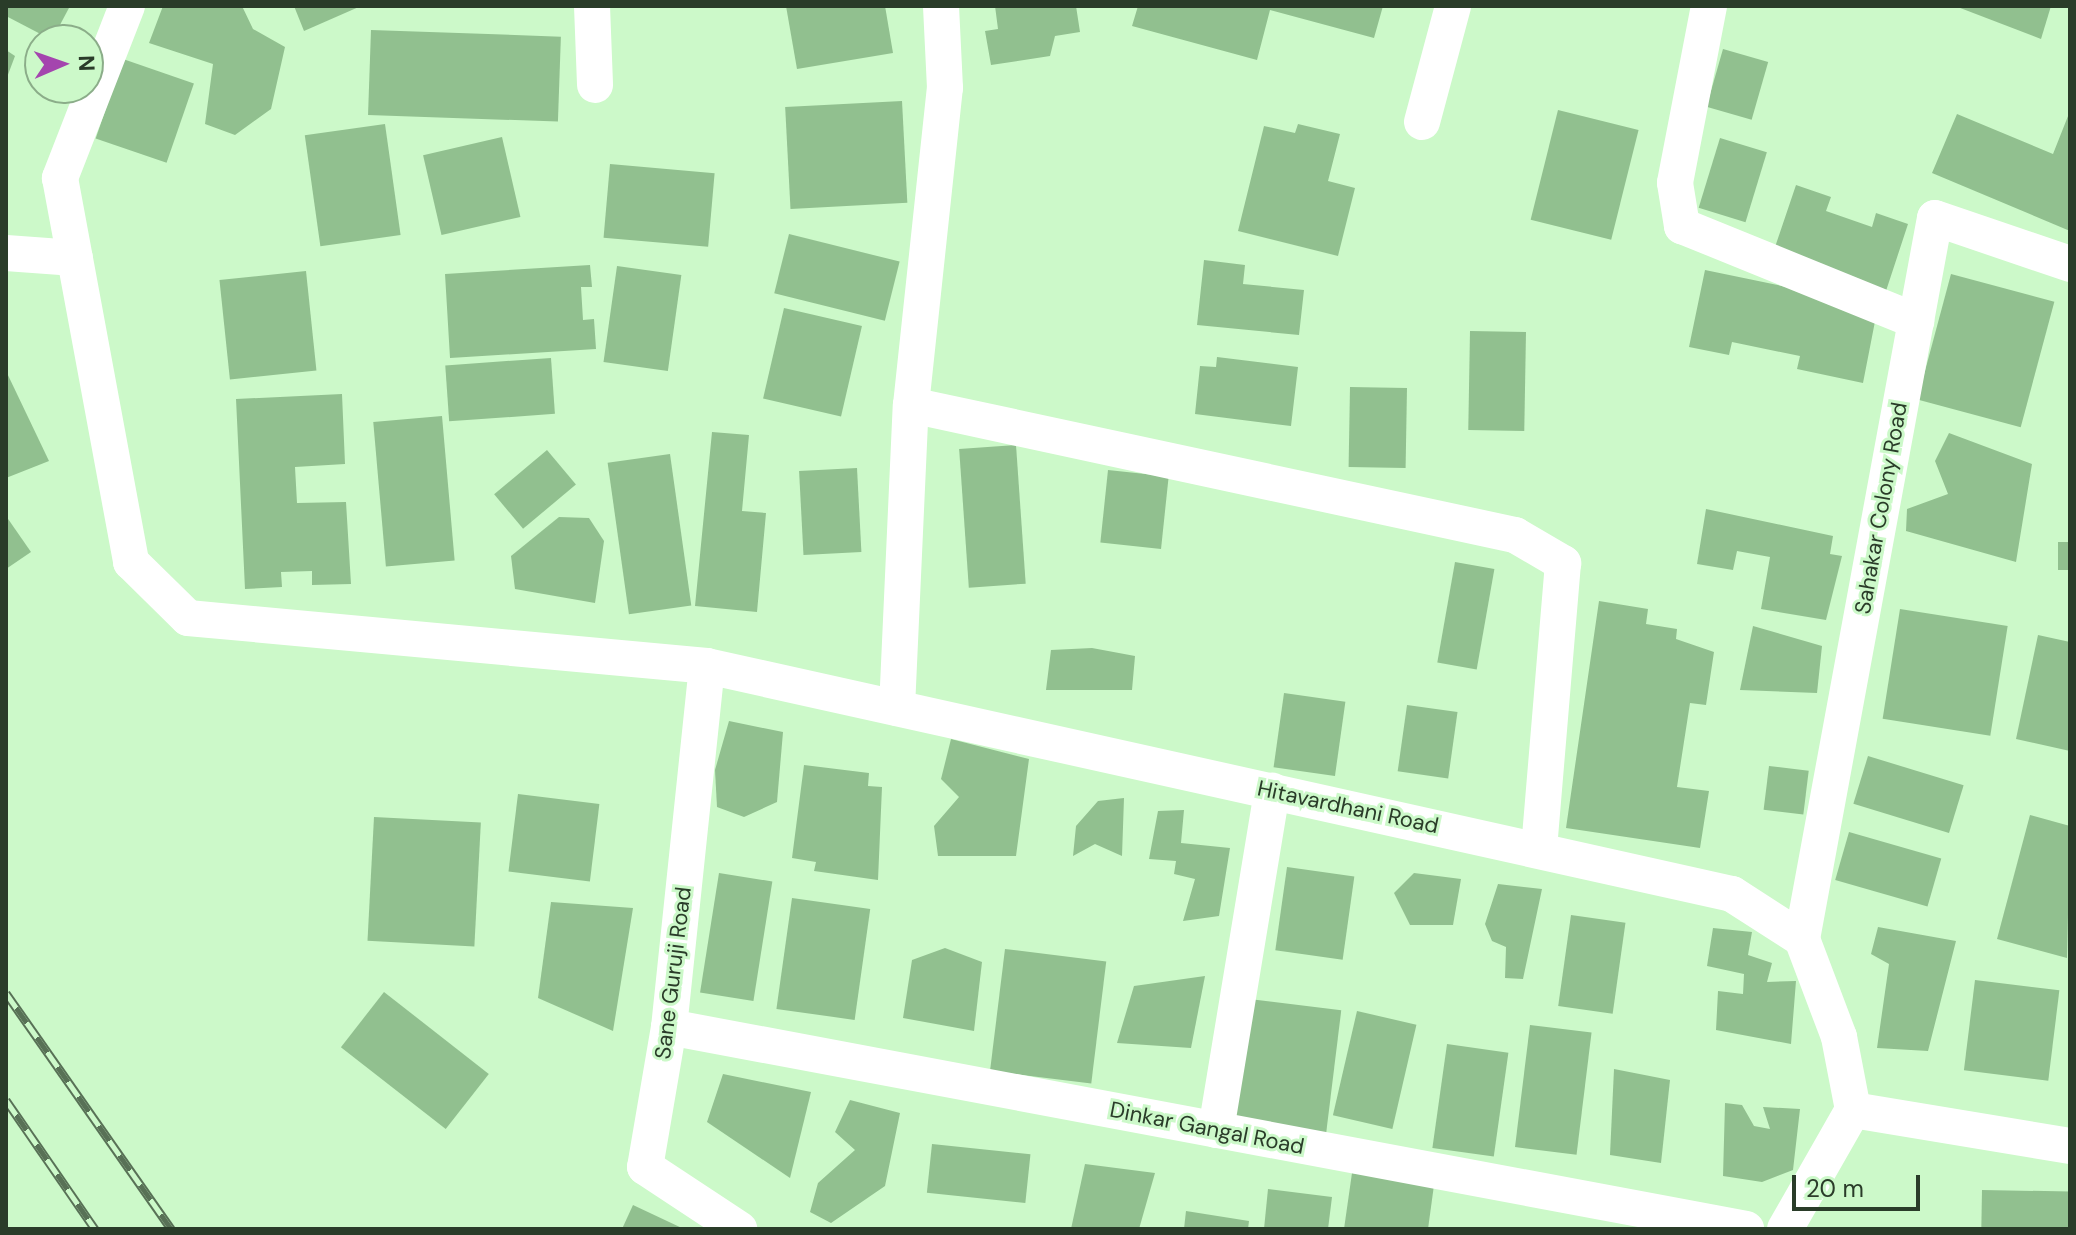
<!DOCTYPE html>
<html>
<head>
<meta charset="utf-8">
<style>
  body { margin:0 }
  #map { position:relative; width:2076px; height:1235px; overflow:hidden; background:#ccf9c9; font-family:"DM Sans",sans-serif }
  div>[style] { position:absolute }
  .building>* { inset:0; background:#91c08f; transform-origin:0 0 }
  .minor>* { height:36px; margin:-18px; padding:0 18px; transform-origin:18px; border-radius:18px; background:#fff }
  .rail>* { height:9px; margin-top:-4.5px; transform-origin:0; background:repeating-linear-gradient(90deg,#ccf9c9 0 18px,#587156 0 36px); box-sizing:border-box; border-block:2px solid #587156 }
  span { translate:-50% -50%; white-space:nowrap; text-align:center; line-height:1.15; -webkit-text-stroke:6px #ccf9c9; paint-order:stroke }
  .street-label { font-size:22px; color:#2a3c29 }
  .frame { position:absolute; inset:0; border:8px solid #2a3c29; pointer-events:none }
  .north { position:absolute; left:24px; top:24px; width:80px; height:80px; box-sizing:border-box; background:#ccf9c9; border:2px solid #8bad89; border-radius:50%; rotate:88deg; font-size:22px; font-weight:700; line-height:32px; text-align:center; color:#2a3c29 }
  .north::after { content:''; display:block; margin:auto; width:28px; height:36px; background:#a445ae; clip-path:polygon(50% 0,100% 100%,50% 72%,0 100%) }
  .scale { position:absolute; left:1792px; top:1175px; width:128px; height:36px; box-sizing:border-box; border:4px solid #2a3c29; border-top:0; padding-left:10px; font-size:24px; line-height:28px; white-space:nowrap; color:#2a3c29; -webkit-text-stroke:6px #ccf9c9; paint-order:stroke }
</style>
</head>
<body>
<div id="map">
  <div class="building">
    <i style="clip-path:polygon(6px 6px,70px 6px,52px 40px,6px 16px)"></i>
    <i style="clip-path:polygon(163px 6px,242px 6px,253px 29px,285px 47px,271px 109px,235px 135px,205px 124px,213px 64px,149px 43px)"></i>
    <i style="clip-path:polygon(294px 6px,361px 6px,304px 31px)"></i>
    <i style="clip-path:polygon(786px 6px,885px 6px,893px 53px,797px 69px)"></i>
    <i style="clip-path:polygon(995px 6px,1076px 6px,1080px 32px,1055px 36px,1050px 56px,991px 65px,985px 31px,998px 29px)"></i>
    <i style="clip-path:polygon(1138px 6px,1383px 6px,1374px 38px,1270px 10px,1257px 60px,1132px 26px)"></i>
    <i style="clip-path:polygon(1955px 6px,2051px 6px,2041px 39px)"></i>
    <i style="left:371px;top:30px;width:190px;height:85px;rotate:2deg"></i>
    <i style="left:1723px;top:49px;width:47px;height:60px;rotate:16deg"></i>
    <i style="clip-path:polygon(6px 50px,15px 56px,6px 80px)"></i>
    <i style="left:123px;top:59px;width:75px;height:84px;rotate:19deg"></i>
    <i style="left:902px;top:101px;width:102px;height:117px;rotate:87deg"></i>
    <i style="left:1558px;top:110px;width:83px;height:113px;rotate:14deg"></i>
    <i style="clip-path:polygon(2070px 111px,2070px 231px,1932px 173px,1957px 114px,2053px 154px)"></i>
    <i style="left:385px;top:124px;width:112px;height:81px;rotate:82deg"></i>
    <i style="clip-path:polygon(1298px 124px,1340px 134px,1328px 181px,1355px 188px,1338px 256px,1238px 231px,1264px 126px,1295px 133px)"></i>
    <i style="left:502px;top:137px;width:82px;height:81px;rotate:77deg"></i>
    <i style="left:1720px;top:138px;width:49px;height:73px;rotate:17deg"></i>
    <i style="left:610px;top:164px;width:105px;height:74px;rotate:5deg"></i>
    <i style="clip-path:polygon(1796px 185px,1831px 197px,1826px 211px,1872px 227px,1876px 213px,1908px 224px,1886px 291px,1773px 253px)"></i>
    <i style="left:789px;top:234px;width:114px;height:61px;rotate:14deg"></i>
    <i style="clip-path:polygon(1204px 260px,1245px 265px,1243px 284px,1304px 290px,1299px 335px,1197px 325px)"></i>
    <i style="clip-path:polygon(590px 265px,592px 287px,581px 287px,583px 320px,594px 319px,596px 349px,450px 358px,445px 274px)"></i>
    <i style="left:617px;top:266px;width:65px;height:97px;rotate:8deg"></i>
    <i style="clip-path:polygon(1705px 270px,1878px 306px,1863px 383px,1797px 369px,1800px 356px,1732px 342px,1729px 355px,1689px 347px)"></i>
    <i style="left:306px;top:271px;width:100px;height:87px;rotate:84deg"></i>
    <i style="left:1951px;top:274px;width:107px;height:130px;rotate:15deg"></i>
    <i style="left:784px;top:308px;width:80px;height:93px;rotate:13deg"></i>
    <i style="left:1470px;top:331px;width:56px;height:99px;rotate:1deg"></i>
    <i style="clip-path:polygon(1217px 357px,1298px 367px,1291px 426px,1195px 414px,1200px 366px,1216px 367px)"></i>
    <i style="left:551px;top:358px;width:56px;height:106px;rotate:86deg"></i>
    <i style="clip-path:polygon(6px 371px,49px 461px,6px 478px)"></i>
    <i style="left:1350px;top:387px;width:57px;height:80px;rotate:1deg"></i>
    <i style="clip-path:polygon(342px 394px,345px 464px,295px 467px,297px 503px,346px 502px,351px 584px,312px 585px,312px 571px,281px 572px,282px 587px,245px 589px,236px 399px)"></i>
    <i style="left:442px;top:416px;width:145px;height:69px;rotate:85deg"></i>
    <i style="clip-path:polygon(712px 432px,749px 435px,742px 511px,766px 513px,757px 612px,695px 606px)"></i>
    <i style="clip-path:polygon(1949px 433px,2032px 464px,2016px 562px,1906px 531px,1907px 509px,1948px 494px,1935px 461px)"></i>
    <i style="left:1016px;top:445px;width:139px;height:57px;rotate:86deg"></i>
    <i style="left:547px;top:450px;width:45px;height:69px;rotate:50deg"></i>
    <i style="left:670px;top:454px;width:153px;height:63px;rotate:82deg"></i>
    <i style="left:857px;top:468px;width:84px;height:58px;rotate:87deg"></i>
    <i style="left:1108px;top:470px;width:61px;height:73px;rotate:6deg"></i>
    <i style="clip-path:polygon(1706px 509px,1833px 536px,1830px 554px,1842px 556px,1826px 620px,1761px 609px,1770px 557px,1737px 551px,1733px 570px,1697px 564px)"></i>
    <i style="clip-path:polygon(6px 516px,31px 552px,6px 569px)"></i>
    <i style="clip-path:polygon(559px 517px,589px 518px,604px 541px,595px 603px,515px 589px,511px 556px)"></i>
    <i style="left:2070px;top:542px;width:28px;height:12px;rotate:90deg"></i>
    <i style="left:1455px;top:562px;width:40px;height:102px;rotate:10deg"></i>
    <i style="clip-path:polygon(1599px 601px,1648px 609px,1646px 624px,1677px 629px,1676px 639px,1714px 652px,1706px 705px,1690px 703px,1677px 787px,1709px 791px,1700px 848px,1566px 828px)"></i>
    <i style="left:1900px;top:609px;width:109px;height:111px;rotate:9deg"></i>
    <i style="clip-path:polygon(1753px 626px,1822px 646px,1817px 693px,1740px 690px)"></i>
    <i style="clip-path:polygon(2038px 635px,2070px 642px,2070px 751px,2016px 739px)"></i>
    <i style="clip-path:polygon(1092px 648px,1135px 656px,1132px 690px,1046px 690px,1051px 650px)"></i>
    <i style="left:1284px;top:693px;width:62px;height:75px;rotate:8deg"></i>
    <i style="left:1407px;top:705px;width:51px;height:67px;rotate:8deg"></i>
    <i style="clip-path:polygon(729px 721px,783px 732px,777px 802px,744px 817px,717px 807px,715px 770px)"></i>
    <i style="clip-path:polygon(951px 739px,1029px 759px,1016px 856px,938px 856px,934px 826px,959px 797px,941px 779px)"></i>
    <i style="left:1868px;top:756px;width:100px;height:50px;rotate:17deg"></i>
    <i style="clip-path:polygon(804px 765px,869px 773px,868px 786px,882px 787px,878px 880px,814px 871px,816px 862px,792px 858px)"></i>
    <i style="left:1769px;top:766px;width:40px;height:44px;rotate:7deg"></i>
    <i style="left:518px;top:794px;width:82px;height:78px;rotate:7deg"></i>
    <i style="clip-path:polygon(1124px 798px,1122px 856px,1095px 844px,1073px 856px,1076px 826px,1098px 801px)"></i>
    <i style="clip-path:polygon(1184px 810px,1181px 843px,1230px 848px,1219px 916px,1183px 921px,1195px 879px,1174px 874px,1176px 861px,1149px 859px,1158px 811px)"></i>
    <i style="clip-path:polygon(2030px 815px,2070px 826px,2067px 958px,1997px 939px)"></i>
    <i style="left:374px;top:817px;width:107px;height:124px;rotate:3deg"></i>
    <i style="left:1849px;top:832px;width:96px;height:50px;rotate:16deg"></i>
    <i style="left:1287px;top:867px;width:68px;height:84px;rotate:8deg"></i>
    <i style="left:719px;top:873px;width:54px;height:121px;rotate:9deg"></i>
    <i style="clip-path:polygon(1414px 873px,1461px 879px,1453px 925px,1410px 925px,1394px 893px)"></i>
    <i style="clip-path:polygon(1498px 884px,1542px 889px,1523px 979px,1505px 978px,1506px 947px,1492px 941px,1485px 924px)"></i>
    <i style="left:792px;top:898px;width:79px;height:112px;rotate:8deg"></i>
    <i style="clip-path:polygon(551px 902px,633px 908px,613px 1031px,538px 998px)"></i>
    <i style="left:1571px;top:915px;width:55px;height:92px;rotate:8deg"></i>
    <i style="clip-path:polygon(1878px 927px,1956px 941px,1928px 1051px,1877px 1048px,1889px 964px,1871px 954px)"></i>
    <i style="clip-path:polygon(1713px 928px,1752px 932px,1748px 955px,1772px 963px,1767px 982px,1796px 981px,1791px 1044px,1716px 1030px,1718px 991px,1743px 994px,1744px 974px,1707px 966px)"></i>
    <i style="clip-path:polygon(945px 948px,982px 962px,974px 1031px,903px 1018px,912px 960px)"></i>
    <i style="left:1005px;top:949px;width:102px;height:123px;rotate:7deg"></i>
    <i style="clip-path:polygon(1205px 976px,1191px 1048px,1117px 1043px,1134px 986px)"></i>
    <i style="left:1975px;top:980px;width:85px;height:91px;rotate:7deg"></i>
    <i style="left:384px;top:992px;width:133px;height:70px;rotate:38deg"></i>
    <i style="left:1241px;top:998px;width:101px;height:126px;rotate:7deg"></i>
    <i style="left:1357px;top:1011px;width:61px;height:107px;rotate:13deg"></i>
    <i style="left:1530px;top:1025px;width:62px;height:123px;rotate:7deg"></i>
    <i style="left:1447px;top:1044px;width:62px;height:105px;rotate:8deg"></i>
    <i style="clip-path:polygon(1614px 1069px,1670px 1080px,1661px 1163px,1610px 1155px)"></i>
    <i style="clip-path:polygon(723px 1074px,811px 1092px,790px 1178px,707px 1122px)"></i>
    <i style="clip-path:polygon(850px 1100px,900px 1113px,885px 1186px,831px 1223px,810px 1212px,818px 1183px,855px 1150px,835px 1132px)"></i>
    <i style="clip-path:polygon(1725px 1103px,1742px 1105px,1754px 1126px,1770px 1129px,1763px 1107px,1800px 1109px,1793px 1170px,1762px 1182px,1723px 1176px)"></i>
    <i style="left:932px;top:1144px;width:99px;height:49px;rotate:6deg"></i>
    <i style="clip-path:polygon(1085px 1164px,1155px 1173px,1139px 1229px,1071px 1229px)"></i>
    <i style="clip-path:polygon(1352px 1173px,1434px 1185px,1428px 1229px,1344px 1229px)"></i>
    <i style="clip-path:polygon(1268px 1189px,1332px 1197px,1328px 1229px,1264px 1229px)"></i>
    <i style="left:1982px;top:1190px;width:88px;height:39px;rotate:1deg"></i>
    <i style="clip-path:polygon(633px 1205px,684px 1229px,622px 1229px)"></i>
    <i style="clip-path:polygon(1186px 1211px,1249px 1221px,1248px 1229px,1184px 1229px)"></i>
  </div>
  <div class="minor">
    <i style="left:127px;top:6px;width:185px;rotate:111.3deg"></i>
    <i style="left:60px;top:178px;width:391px;rotate:79.5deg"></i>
    <i style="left:131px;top:562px;width:80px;rotate:44.5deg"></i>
    <i style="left:188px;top:618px;width:521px;rotate:5.28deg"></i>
    <i style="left:707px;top:666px;width:1050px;rotate:12.54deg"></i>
    <i style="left:1732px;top:894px;width:83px;rotate:32.7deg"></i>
    <i style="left:1802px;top:939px;width:105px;rotate:69.3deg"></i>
    <i style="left:1839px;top:1037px;width:74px;rotate:79.1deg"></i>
    <i style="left:592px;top:6px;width:79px;rotate:87.8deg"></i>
    <i style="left:1709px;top:6px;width:180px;rotate:100.9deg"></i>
    <i style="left:1675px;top:183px;width:44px;rotate:80.8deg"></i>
    <i style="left:1682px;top:226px;width:253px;rotate:22.1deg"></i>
    <i style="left:1422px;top:122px;width:120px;rotate:-75deg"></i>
    <i style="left:6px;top:253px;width:69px;rotate:4.1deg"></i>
    <i style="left:911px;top:405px;width:618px;rotate:12.15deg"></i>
    <i style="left:1515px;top:535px;width:56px;rotate:30.3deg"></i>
    <i style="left:1563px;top:563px;width:287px;rotate:94.8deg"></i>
    <i style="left:707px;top:666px;width:363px;rotate:96deg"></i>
    <i style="left:669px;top:1027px;width:142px;rotate:99.7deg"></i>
    <i style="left:645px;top:1167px;width:113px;rotate:33.4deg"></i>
    <i style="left:897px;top:708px;width:303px;rotate:-87.4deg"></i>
    <i style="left:911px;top:405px;width:319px;rotate:-83.9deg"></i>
    <i style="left:945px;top:88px;width:82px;rotate:-92.8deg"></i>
    <i style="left:1802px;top:939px;width:733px;rotate:-79.55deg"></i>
    <i style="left:1935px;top:218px;width:143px;rotate:18.8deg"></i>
    <i style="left:669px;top:1027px;width:1096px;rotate:10.62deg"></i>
    <i style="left:1853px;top:1110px;width:220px;rotate:9.4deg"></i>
    <i style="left:1216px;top:1130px;width:344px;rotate:-80.6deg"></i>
    <i style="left:1785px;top:1229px;width:137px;rotate:-60.3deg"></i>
  </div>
  <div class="rail">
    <i style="left:6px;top:993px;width:288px;rotate:55deg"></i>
    <i style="left:6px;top:1100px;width:157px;rotate:55.4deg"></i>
  </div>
  <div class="street-label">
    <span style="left:1881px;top:508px;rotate:-80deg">Sahakar Colony Road</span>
    <span style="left:1348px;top:807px;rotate:12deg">Hitavardhani Road</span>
    <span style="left:673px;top:973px;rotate:-83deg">Sane Guruji Road</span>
    <span style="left:1207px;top:1128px;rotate:11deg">Dinkar Gangal Road</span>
  </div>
  <div class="frame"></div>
  <div class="north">N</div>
  <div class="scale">20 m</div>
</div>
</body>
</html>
